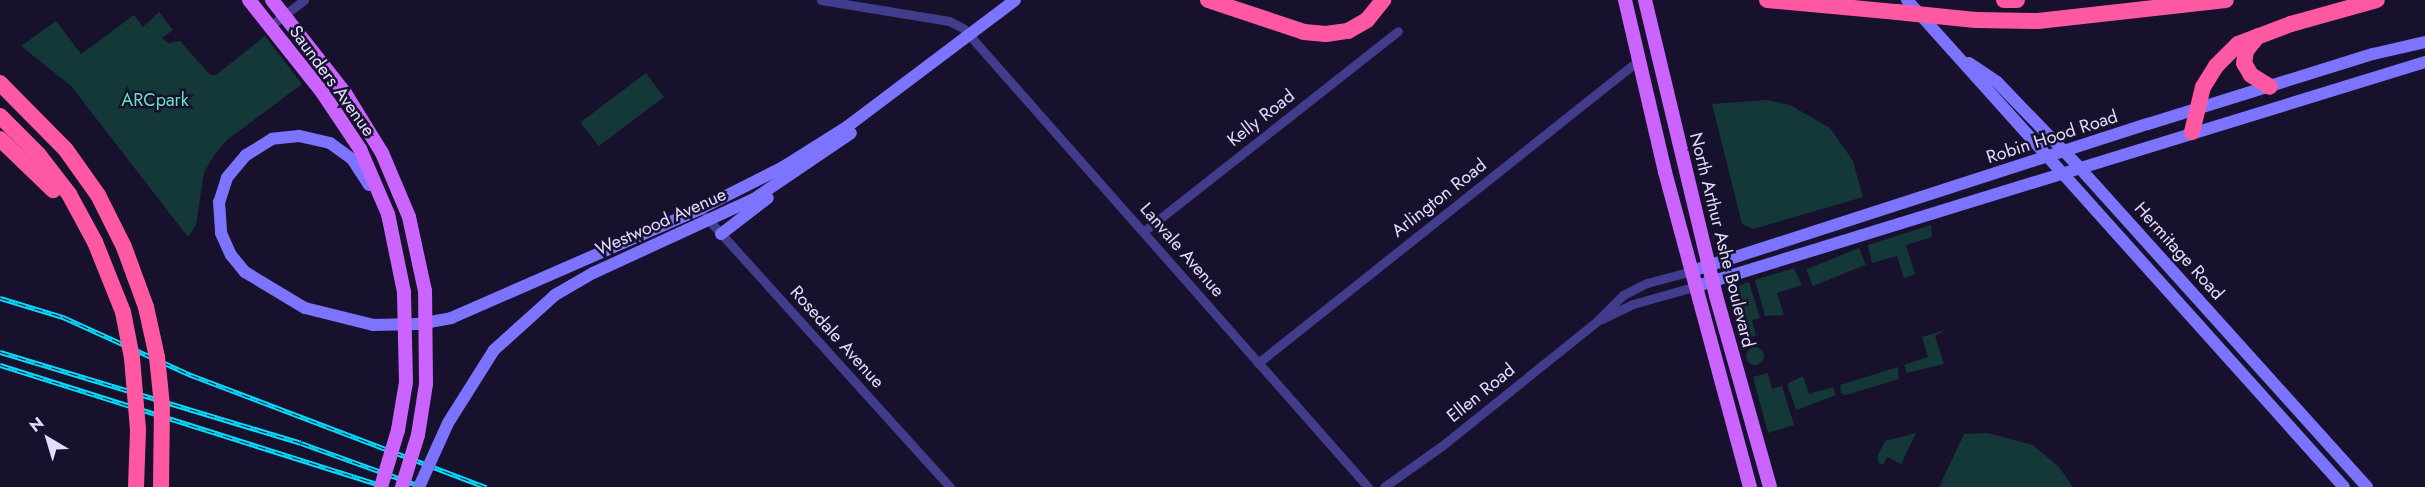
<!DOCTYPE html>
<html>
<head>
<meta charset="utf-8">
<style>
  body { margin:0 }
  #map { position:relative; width:2425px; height:487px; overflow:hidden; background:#17112d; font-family:Jost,sans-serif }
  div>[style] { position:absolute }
  .green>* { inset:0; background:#143737; transform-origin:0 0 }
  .round { border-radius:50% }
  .street>* { height:9px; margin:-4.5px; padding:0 4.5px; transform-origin:4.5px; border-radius:4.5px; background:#423c8c }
  .secondary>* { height:12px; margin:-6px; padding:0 6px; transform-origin:6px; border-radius:6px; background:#7c74ff }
  .primary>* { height:14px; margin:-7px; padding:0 7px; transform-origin:7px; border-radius:7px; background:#cb64ff }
  .highway>* { height:16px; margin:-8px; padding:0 8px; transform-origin:8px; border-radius:8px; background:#ff58a2 }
  .rail>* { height:5px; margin-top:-2.5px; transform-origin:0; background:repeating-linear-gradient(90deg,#17112d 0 9px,#09ddff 0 18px); box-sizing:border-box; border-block:2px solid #09ddff }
  .secondary-bridge>* { height:12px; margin:-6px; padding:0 6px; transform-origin:6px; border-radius:6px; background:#7c74ff }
  .primary-bridge>* { height:14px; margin:-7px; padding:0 7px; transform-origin:7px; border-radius:7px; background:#cb64ff }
  .highway-bridge>* { height:16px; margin:-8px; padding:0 8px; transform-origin:8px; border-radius:8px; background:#ff58a2 }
  span { translate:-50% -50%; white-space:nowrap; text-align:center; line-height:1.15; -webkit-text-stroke:5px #17112d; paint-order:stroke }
  .street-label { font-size:18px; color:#e2ddff }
  .park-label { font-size:18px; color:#65e3c8 }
  .north { position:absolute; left:18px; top:409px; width:60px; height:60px; -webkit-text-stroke:4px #17112d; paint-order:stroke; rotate:322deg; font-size:16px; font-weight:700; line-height:24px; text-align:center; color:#e2ddff }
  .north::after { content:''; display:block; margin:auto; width:21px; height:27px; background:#e2ddff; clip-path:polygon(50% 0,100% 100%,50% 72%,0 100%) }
</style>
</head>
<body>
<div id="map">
  <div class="green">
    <i style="clip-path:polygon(159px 12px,173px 30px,162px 38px,168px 43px,180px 41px,210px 75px,216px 75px,265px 36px,302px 84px,227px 140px,215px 154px,204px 172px,196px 225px,188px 237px,71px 86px,21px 46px,56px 21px,81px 54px,134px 15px,143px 27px)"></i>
    <i style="left:646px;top:73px;width:30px;height:82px;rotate:53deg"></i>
    <i style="clip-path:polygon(1767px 100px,1790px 105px,1830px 128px,1853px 161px,1863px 197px,1753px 229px,1742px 224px,1712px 104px)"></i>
    <i style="clip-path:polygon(1931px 225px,1932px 237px,1906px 245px,1915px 274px,1904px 278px,1897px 256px,1872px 263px,1868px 245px)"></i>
    <i style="left:1859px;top:248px;width:18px;height:57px;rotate:68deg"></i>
    <i style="clip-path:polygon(1794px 268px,1802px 285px,1777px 293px,1784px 315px,1765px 316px,1755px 280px)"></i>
    <i style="clip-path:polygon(1749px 282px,1760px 318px,1752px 320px,1756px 335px,1744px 339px,1730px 288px)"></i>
    <i style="clip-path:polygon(1945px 330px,1935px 336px,1944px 364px,1907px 373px,1904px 365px,1928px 357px,1922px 337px)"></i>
    <i class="round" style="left:1746px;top:347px;width:18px;height:18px"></i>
    <i style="clip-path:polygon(1898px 367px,1899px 379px,1846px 395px,1841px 393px,1840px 385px)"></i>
    <i style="clip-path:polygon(1768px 373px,1772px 389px,1782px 386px,1794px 425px,1768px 433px,1753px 377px)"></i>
    <i style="clip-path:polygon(1803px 376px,1809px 394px,1833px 387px,1836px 395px,1796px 410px,1787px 384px)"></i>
    <i style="clip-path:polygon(1916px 433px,1901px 464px,1887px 457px,1883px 465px,1879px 463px,1877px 457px,1885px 441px)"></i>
    <i style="clip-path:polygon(1987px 433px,2033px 445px,2059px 467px,2073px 487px,1939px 487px,1964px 434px)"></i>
  </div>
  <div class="street">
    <i style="left:821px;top:0;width:130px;rotate:9.3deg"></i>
    <i style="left:949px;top:21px;width:16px;rotate:27deg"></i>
    <i style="left:963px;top:28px;width:612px;rotate:48.58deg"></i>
    <i style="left:270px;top:26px;width:43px;rotate:-37.4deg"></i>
    <i style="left:706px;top:217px;width:364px;rotate:47.9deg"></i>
    <i style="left:1144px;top:231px;width:323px;rotate:-38.2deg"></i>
    <i style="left:1602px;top:319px;width:34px;rotate:-26deg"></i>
    <i style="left:1633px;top:304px;width:66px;rotate:-15.7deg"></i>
    <i style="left:1258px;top:363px;width:488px;rotate:-38.5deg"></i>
    <i style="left:1384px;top:487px;width:72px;rotate:-35.4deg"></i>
    <i style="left:1443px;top:445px;width:198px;rotate:-38.8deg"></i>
    <i style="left:1597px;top:321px;width:37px;rotate:-45deg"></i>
    <i style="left:1623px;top:295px;width:27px;rotate:-27deg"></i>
    <i style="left:1647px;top:283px;width:47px;rotate:-14.9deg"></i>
  </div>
  <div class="secondary">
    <i style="left:1907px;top:0;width:654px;rotate:48.1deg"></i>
    <i style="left:1969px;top:63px;width:34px;rotate:34deg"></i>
    <i style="left:1997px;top:82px;width:117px;rotate:46deg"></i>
    <i style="left:2078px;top:166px;width:432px;rotate:48deg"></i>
    <i style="left:369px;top:185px;width:31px;rotate:-123deg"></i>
    <i style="left:352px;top:159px;width:27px;rotate:-144deg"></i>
    <i style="left:330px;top:143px;width:32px;rotate:-167deg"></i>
    <i style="left:299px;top:136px;width:27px;rotate:174deg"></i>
    <i style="left:272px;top:139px;width:31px;rotate:148deg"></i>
    <i style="left:246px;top:155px;width:30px;rotate:130deg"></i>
    <i style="left:227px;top:178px;width:25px;rotate:108deg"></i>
    <i style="left:219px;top:202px;width:31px;rotate:86deg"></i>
    <i style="left:221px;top:233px;width:24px;rotate:66deg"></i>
    <i style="left:231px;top:255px;width:22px;rotate:51deg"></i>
    <i style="left:245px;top:272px;width:70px;rotate:31deg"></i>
    <i style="left:305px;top:308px;width:70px;rotate:14deg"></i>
    <i style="left:373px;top:325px;width:45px;rotate:-1.3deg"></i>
    <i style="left:418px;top:324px;width:34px;rotate:-10deg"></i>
    <i style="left:451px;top:318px;width:272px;rotate:-23.6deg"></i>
    <i style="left:700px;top:209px;width:93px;rotate:-26.8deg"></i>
    <i style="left:783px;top:167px;width:77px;rotate:-32.2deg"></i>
    <i style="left:848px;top:126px;width:209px;rotate:-37deg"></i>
    <i style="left:721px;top:234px;width:59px;rotate:-37.5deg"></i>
    <i style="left:1692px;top:271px;width:479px;rotate:-17.9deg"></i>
    <i style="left:2148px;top:124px;width:236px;rotate:-17.3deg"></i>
    <i style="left:2373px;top:54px;width:53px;rotate:-13deg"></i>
    <i style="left:1697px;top:286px;width:762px;rotate:-17.1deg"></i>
    <i style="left:448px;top:423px;width:86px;rotate:-57.8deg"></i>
    <i style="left:494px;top:350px;width:82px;rotate:-42deg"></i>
    <i style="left:555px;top:295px;width:44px;rotate:-30.1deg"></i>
    <i style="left:593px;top:273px;width:177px;rotate:-24.7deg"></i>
    <i style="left:754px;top:199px;width:117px;rotate:-34.2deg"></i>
  </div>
  <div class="primary">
    <i style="left:249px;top:0;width:117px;rotate:51.6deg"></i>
    <i style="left:322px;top:92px;width:69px;rotate:56.3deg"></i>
    <i style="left:360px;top:149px;width:71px;rotate:66.7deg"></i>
    <i style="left:388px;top:214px;width:80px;rotate:78.4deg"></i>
    <i style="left:272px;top:0;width:118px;rotate:51.9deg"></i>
    <i style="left:345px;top:93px;width:70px;rotate:58.3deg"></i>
    <i style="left:382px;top:153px;width:69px;rotate:67.1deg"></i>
    <i style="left:409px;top:217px;width:76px;rotate:77.8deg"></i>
    <i style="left:1625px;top:0;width:177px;rotate:76.9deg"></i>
    <i style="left:1665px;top:172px;width:326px;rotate:74.9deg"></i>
    <i style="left:1645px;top:0;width:304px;rotate:76.5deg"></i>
    <i style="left:1716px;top:296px;width:198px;rotate:74.2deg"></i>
  </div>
  <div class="highway">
    <i style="left:1208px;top:0;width:101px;rotate:18.4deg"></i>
    <i style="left:1304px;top:32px;width:22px;rotate:5deg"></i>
    <i style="left:1326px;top:34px;width:22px;rotate:-8deg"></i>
    <i style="left:1348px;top:31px;width:22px;rotate:-30deg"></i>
    <i style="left:1367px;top:20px;width:26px;rotate:-51deg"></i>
    <i style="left:1767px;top:0;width:131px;rotate:5.3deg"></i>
    <i style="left:2004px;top:0;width:13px"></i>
    <i style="left:1976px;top:20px;width:62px;rotate:0.9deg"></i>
    <i style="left:2038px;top:21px;width:189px;rotate:-6.4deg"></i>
    <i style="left:2258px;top:36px;width:19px;rotate:129deg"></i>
    <i style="left:2246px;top:51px;width:12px;rotate:99deg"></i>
    <i style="left:2244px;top:63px;width:14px;rotate:60deg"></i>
    <i style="left:2251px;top:75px;width:22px;rotate:32deg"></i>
    <i style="left:0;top:83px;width:94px;rotate:45.4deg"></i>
    <i style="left:66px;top:150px;width:55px;rotate:54.6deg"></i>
    <i style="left:98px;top:195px;width:58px;rotate:63.4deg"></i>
    <i style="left:0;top:116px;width:54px;rotate:45deg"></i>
    <i style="left:38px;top:154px;width:51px;rotate:52.2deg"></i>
    <i style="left:69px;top:194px;width:55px;rotate:61.6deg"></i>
    <i style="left:2192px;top:132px;width:46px;rotate:-76.3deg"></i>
    <i style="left:2203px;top:87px;width:25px;rotate:-58deg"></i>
    <i style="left:2216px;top:66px;width:31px;rotate:-45deg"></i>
    <i style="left:2238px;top:44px;width:57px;rotate:-20.7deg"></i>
    <i style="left:2291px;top:24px;width:89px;rotate:-15.6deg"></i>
    <i style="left:0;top:139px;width:74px;rotate:43.9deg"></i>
  </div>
  <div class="rail">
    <i style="left:0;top:298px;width:66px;rotate:16.8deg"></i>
    <i style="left:63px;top:317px;width:141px;rotate:24.4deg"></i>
    <i style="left:191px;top:375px;width:316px;rotate:20.8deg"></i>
    <i style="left:0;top:352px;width:314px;rotate:16.8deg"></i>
    <i style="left:301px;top:443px;width:130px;rotate:19.8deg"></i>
    <i style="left:0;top:365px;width:406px;rotate:17.5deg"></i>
  </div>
  <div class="secondary-bridge">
    <i style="left:419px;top:487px;width:70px;rotate:-65.6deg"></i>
  </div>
  <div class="primary-bridge">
    <i style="left:381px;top:487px;width:59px;rotate:-73.4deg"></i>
    <i style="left:398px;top:430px;width:49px;rotate:-80.5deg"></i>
    <i style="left:406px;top:382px;width:90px;rotate:-91.3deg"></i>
    <i style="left:402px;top:487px;width:54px;rotate:-72.9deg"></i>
    <i style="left:418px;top:435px;width:52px;rotate:-81.1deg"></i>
    <i style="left:426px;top:384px;width:93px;rotate:-90.6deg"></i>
  </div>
  <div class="highway-bridge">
    <i style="left:1897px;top:12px;width:79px;rotate:5.8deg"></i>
    <i style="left:95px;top:242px;width:75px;rotate:68.2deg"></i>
    <i style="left:123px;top:312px;width:47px;rotate:78.9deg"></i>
    <i style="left:132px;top:358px;width:72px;rotate:85.2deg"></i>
    <i style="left:138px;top:430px;width:57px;rotate:92deg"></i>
    <i style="left:124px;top:247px;width:64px;rotate:69.9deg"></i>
    <i style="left:146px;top:307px;width:51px;rotate:77.6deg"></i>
    <i style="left:157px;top:357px;width:48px;rotate:84.1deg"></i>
    <i style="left:162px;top:405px;width:82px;rotate:90.7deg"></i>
  </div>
  <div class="street-label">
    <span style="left:332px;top:81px;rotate:54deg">Saunders Avenue</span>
    <span style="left:1261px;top:118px;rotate:-38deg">Kelly Road</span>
    <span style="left:2052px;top:137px;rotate:-18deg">Robin Hood Road</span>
    <span style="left:1439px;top:198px;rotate:-38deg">Arlington Road</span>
    <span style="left:661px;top:222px;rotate:-24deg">Westwood Avenue</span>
    <span style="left:1722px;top:240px;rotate:76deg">North Arthur Ashe Boulevard</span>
    <span style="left:1182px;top:250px;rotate:49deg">Lanvale Avenue</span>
    <span style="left:2179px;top:251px;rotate:48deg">Hermitage Road</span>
    <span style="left:837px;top:337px;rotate:48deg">Rosedale Avenue</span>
    <span style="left:1481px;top:393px;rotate:-39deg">Ellen Road</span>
  </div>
  <div class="park-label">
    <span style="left:155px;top:100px">ARCpark</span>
  </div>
  <div class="north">N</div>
</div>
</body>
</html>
